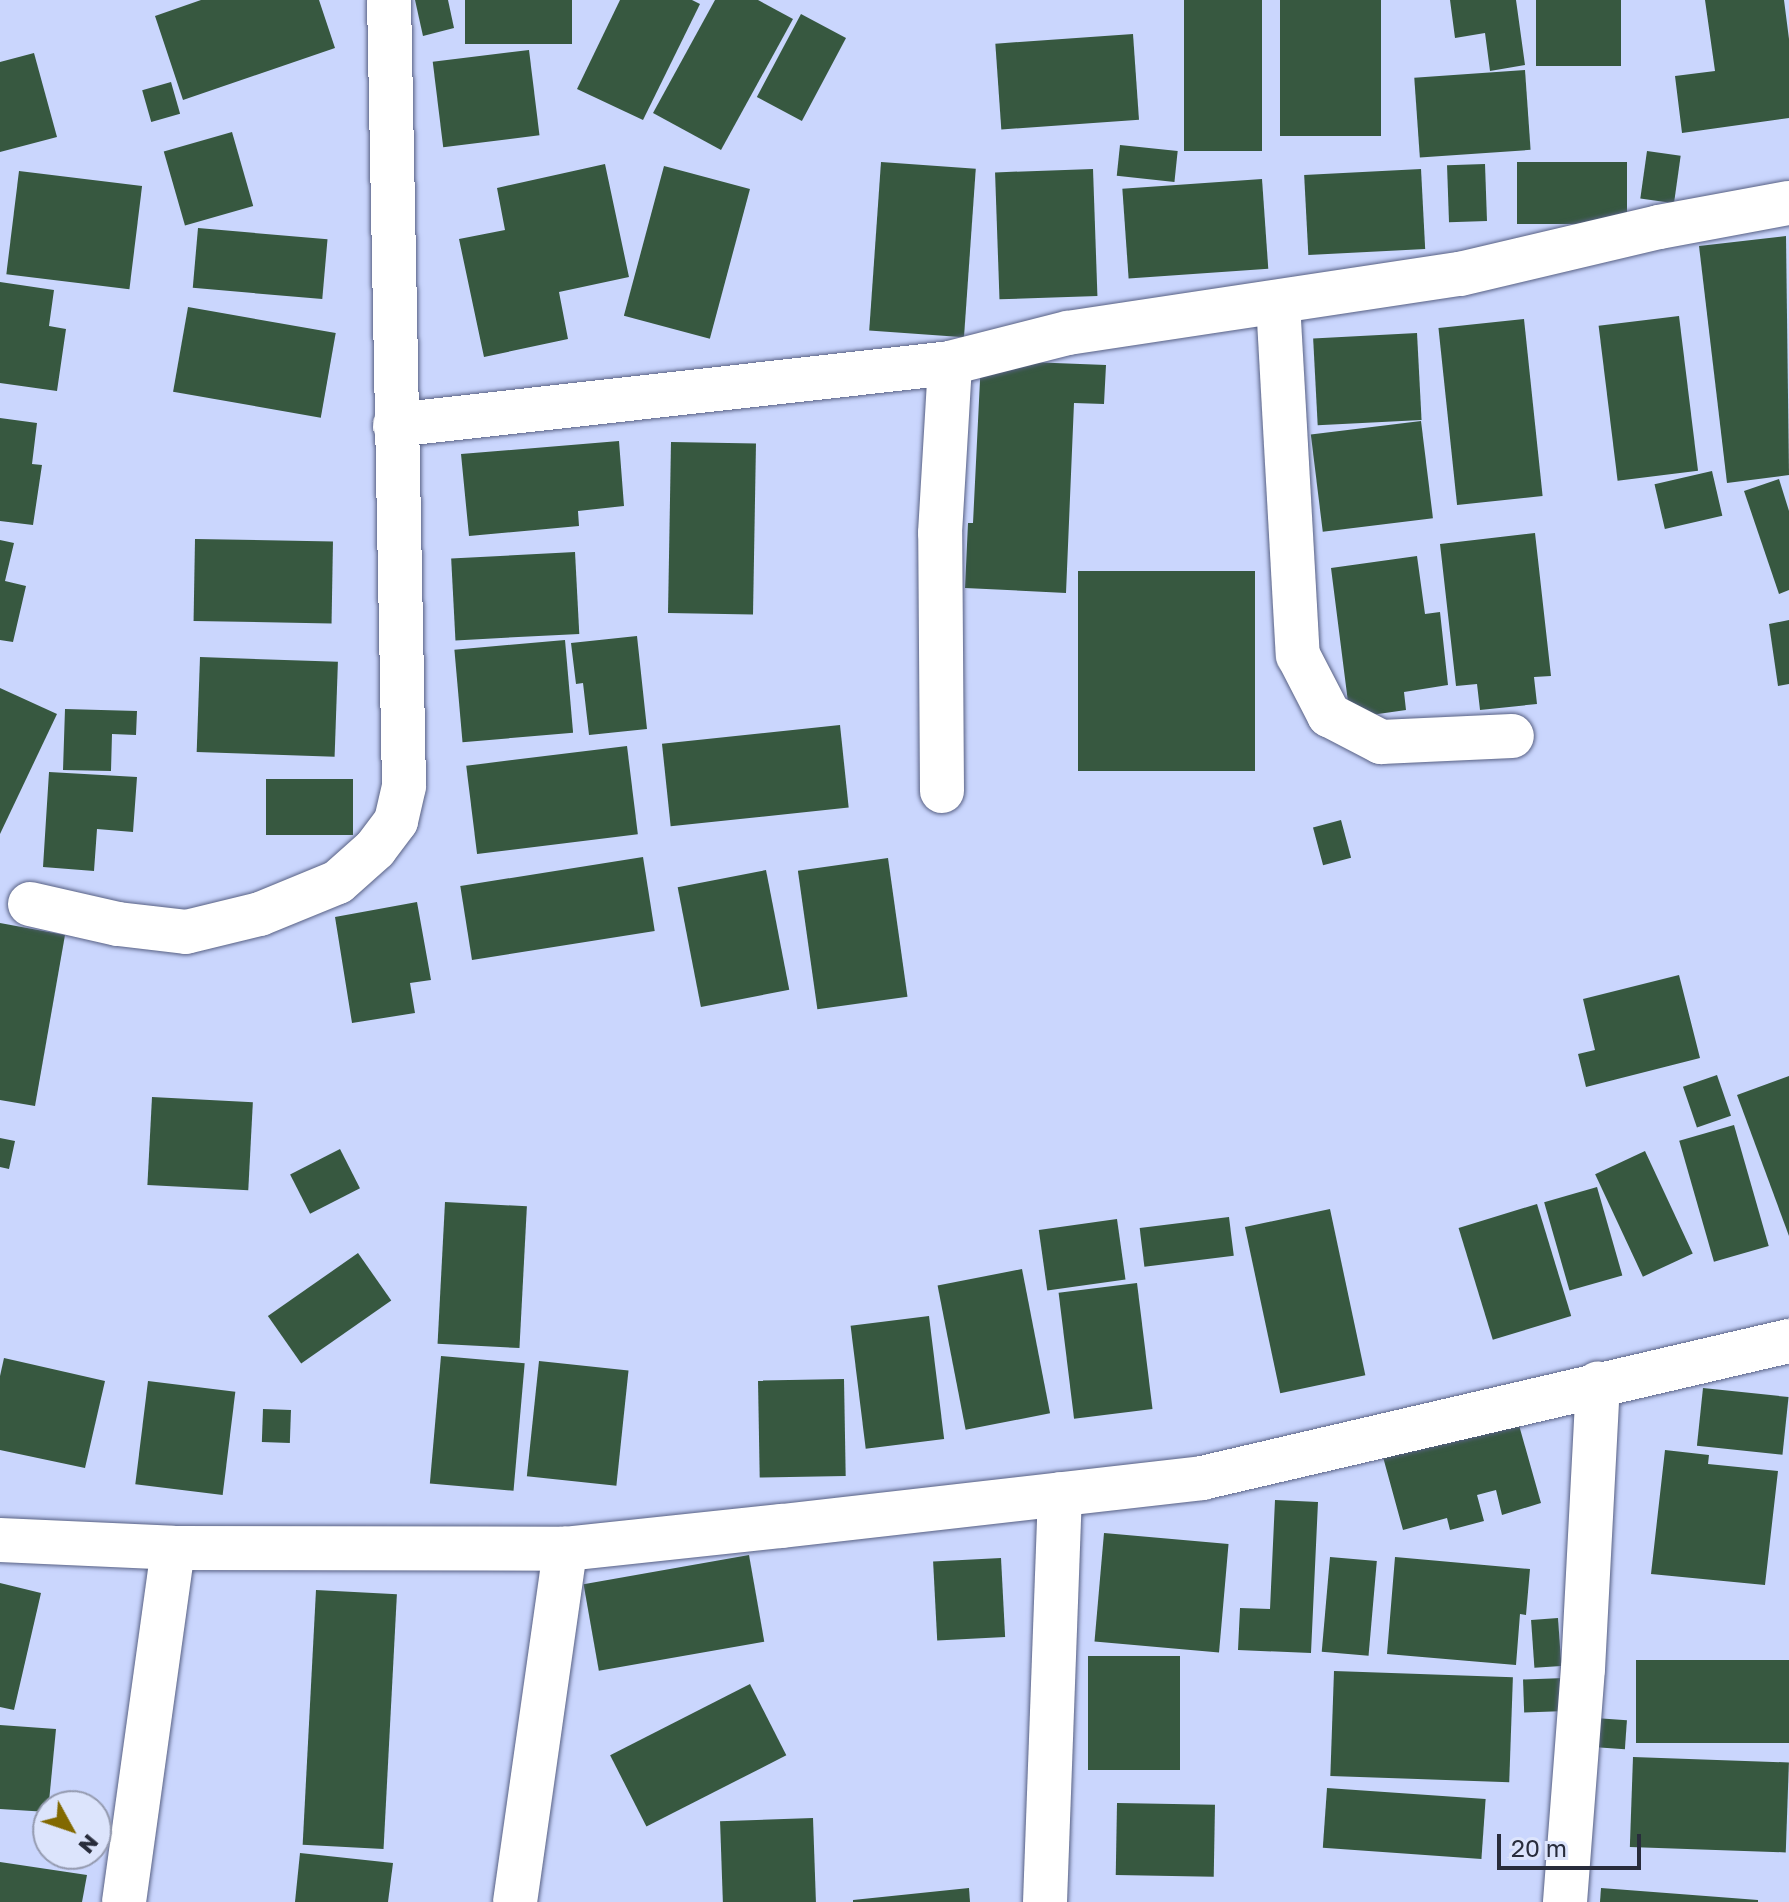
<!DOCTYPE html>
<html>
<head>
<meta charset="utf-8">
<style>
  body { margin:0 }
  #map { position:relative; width:1789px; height:1902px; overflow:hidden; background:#cad6fd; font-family:"Golos Text",sans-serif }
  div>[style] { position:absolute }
  .building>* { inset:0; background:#375840; transform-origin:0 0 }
  .roads { filter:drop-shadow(0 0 2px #586184) drop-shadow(0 0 2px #586184) }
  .street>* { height:44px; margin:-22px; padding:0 22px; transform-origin:22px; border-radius:22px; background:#fff }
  span { translate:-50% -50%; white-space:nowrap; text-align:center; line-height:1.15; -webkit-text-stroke:8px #dce4fc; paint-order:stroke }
  .north { position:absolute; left:32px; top:1790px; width:80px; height:80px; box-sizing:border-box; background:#dce4fc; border:2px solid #949aaf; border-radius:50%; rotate:130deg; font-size:22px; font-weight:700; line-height:32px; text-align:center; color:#282c3b }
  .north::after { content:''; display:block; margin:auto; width:28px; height:36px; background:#826901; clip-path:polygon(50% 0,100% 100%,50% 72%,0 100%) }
  .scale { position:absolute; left:1497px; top:1834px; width:144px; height:36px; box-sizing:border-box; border:4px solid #282c3b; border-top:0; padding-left:10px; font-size:24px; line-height:28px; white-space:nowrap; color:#282c3b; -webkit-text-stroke:6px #dce4fc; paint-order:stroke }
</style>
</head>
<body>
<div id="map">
  <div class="building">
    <i style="clip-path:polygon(201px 0,319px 0,335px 48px,183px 100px,155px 16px)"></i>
    <i style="clip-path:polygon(415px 0,448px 0,454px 28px,423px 36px)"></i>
    <i style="left:465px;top:0;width:107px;height:44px"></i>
    <i style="clip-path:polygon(620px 0,692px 0,700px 4px,643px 120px,577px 89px)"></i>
    <i style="clip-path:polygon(715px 0,758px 0,793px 19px,721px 150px,653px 113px)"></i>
    <i style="left:1184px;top:0;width:78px;height:151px"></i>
    <i style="left:1280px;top:0;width:101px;height:136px"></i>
    <i style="clip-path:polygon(1450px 0,1516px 0,1525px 65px,1490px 71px,1485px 33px,1455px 38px)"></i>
    <i style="left:1536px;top:0;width:85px;height:66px"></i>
    <i style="clip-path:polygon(1705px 0,1784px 0,1789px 39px,1789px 118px,1682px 133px,1675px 76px,1715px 71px)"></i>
    <i style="left:801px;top:14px;width:51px;height:94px;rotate:28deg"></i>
    <i style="left:1133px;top:34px;width:86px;height:138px;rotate:86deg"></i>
    <i style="left:529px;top:50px;width:86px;height:97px;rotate:83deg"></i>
    <i style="clip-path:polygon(34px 53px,57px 137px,0 152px,0 62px)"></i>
    <i style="left:1525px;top:70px;width:80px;height:111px;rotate:86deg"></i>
    <i style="left:171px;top:82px;width:33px;height:30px;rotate:74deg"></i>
    <i style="left:232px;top:132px;width:77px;height:71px;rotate:74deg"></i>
    <i style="left:1120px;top:145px;width:58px;height:31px;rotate:6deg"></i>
    <i style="left:1647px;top:151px;width:34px;height:48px;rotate:8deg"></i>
    <i style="left:881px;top:162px;width:95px;height:169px;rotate:4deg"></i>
    <i style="left:1627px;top:162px;width:62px;height:110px;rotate:90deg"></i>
    <i style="clip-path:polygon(605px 164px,629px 277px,559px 292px,568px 339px,484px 357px,459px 239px,505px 230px,497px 188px)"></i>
    <i style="left:1485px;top:164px;width:57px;height:38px;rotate:88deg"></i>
    <i style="left:664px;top:166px;width:89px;height:155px;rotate:15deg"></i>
    <i style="left:1093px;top:169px;width:127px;height:98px;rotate:88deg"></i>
    <i style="left:1421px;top:169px;width:80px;height:117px;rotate:87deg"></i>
    <i style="left:19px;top:171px;width:124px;height:104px;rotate:7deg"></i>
    <i style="left:1262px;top:179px;width:90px;height:140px;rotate:86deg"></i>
    <i style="left:198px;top:228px;width:130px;height:60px;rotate:5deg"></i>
    <i style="clip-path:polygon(1786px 236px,1789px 475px,1727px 483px,1699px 246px)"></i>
    <i style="clip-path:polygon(0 282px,54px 290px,49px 326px,66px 329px,57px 391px,0 383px)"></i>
    <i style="left:188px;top:307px;width:150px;height:86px;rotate:10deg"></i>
    <i style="left:1679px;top:316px;width:156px;height:81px;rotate:83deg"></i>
    <i style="left:1524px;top:319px;width:178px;height:86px;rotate:84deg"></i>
    <i style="left:1417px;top:333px;width:87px;height:104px;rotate:87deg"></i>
    <i style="clip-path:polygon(981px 360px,1106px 365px,1104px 404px,1074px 403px,1066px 593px,965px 588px,968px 523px,973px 523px)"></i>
    <i style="clip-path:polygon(0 418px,37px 423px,32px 464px,42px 465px,33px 525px,0 521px)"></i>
    <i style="left:1421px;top:421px;width:98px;height:111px;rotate:83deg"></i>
    <i style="clip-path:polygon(619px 441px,624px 506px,578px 511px,579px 526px,469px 536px,461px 454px)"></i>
    <i style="left:671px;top:442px;width:85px;height:171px;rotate:1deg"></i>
    <i style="left:1712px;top:471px;width:46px;height:59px;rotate:77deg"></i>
    <i style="clip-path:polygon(1779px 479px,1789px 511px,1789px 590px,1779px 594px,1744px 491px)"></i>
    <i style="clip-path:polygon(1535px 533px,1551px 676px,1534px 677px,1537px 704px,1480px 710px,1477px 684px,1456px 686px,1440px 544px)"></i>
    <i style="left:195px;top:539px;width:138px;height:82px;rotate:1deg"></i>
    <i style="clip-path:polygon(0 540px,14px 543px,5px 581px,26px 586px,13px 642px,0 640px)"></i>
    <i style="left:575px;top:552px;width:82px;height:124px;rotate:87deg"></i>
    <i style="clip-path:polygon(1417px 556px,1425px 614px,1440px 612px,1448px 685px,1404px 692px,1406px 710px,1350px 718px,1331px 568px)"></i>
    <i style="left:1078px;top:571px;width:177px;height:200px"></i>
    <i style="clip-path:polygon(1789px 620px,1789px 684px,1778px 686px,1769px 624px)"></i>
    <i style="clip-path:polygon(637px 636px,647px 729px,589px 735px,583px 683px,576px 684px,571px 643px)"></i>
    <i style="left:565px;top:640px;width:93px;height:111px;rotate:85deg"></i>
    <i style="left:200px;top:657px;width:138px;height:95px;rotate:2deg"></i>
    <i style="clip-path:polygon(0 688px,57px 714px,0 834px)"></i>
    <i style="clip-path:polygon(65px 709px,137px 711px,136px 735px,112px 734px,111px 771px,63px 770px)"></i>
    <i style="left:840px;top:725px;width:83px;height:179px;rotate:84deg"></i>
    <i style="left:627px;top:746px;width:89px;height:162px;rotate:83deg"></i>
    <i style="clip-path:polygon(49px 772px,137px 777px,133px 832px,97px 829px,94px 871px,43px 867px)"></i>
    <i style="left:266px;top:779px;width:87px;height:56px"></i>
    <i style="left:1341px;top:820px;width:39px;height:29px;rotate:75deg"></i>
    <i style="left:643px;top:857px;width:75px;height:185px;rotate:81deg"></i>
    <i style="left:888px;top:858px;width:140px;height:91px;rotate:82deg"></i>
    <i style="left:766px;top:870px;width:122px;height:90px;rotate:79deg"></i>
    <i style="clip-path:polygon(417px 902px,431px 980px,410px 983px,415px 1013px,352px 1023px,335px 917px)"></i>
    <i style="clip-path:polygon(0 923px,65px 935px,35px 1106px,0 1100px)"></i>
    <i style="clip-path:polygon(1679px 975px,1700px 1058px,1586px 1087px,1578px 1054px,1595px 1050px,1583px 999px)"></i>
    <i style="left:1717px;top:1075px;width:43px;height:36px;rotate:71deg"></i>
    <i style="clip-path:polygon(1789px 1076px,1789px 1236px,1737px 1095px)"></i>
    <i style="left:152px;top:1097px;width:101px;height:88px;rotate:3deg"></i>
    <i style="left:1734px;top:1125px;width:126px;height:57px;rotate:74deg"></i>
    <i style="clip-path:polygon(0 1138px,15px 1141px,9px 1169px,0 1167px)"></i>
    <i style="left:340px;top:1149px;width:44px;height:56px;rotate:63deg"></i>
    <i style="left:1645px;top:1151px;width:113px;height:55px;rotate:65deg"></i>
    <i style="left:1597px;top:1187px;width:92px;height:55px;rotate:74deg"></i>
    <i style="left:445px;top:1202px;width:82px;height:142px;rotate:3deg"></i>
    <i style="left:1537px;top:1204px;width:117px;height:82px;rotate:73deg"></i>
    <i style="left:1330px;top:1209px;width:170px;height:87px;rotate:78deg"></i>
    <i style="left:1229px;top:1217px;width:39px;height:90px;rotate:83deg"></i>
    <i style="left:1117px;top:1219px;width:61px;height:79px;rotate:82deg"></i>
    <i style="left:358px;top:1253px;width:58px;height:110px;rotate:55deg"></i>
    <i style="left:1022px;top:1269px;width:147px;height:86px;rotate:79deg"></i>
    <i style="left:1137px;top:1283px;width:127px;height:79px;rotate:83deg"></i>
    <i style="left:929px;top:1316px;width:124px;height:79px;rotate:83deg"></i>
    <i style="left:441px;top:1356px;width:84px;height:128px;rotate:5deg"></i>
    <i style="clip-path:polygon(4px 1358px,105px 1381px,85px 1468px,0 1450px,0 1376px)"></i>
    <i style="left:539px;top:1361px;width:90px;height:116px;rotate:6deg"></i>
    <i style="left:844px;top:1379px;width:97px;height:86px;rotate:89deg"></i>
    <i style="left:148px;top:1381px;width:88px;height:104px;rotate:7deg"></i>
    <i style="left:1703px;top:1388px;width:86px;height:58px;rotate:6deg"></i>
    <i style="left:263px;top:1409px;width:28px;height:33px;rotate:2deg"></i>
    <i style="clip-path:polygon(1517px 1418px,1541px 1503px,1502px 1515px,1496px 1490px,1477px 1495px,1484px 1521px,1450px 1530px,1447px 1518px,1403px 1530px,1383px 1457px)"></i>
    <i style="clip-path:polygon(1665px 1450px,1709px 1455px,1708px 1464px,1778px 1471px,1765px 1585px,1651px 1574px)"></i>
    <i style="clip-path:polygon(1275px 1500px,1318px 1502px,1311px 1653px,1238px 1650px,1240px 1608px,1270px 1609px)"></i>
    <i style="left:1104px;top:1533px;width:125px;height:109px;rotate:5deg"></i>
    <i style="left:749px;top:1555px;width:88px;height:168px;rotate:80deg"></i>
    <i style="left:1330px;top:1557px;width:47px;height:95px;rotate:5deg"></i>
    <i style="clip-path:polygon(1395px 1557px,1530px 1569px,1526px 1615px,1520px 1614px,1516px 1665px,1387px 1654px)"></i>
    <i style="left:1001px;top:1558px;width:79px;height:68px;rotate:87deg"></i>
    <i style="clip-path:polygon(0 1583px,41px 1593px,14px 1710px,0 1707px)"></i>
    <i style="left:316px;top:1590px;width:81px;height:255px;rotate:3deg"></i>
    <i style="left:1558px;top:1618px;width:48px;height:27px;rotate:86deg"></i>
    <i style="left:1088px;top:1656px;width:92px;height:114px"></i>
    <i style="left:1636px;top:1660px;width:153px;height:83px"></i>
    <i style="left:1334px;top:1671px;width:179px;height:105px;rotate:2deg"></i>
    <i style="left:1565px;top:1678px;width:33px;height:42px;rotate:88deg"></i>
    <i style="left:750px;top:1684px;width:80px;height:157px;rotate:63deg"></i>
    <i style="left:1595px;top:1718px;width:32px;height:29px;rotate:4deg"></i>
    <i style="clip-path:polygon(0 1725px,56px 1729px,48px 1812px,0 1809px)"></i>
    <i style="left:1633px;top:1757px;width:156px;height:90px;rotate:2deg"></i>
    <i style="left:1327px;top:1788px;width:159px;height:60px;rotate:4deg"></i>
    <i style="left:1117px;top:1803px;width:98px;height:72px;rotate:1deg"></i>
    <i style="left:813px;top:1818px;width:84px;height:93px;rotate:88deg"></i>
    <i style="clip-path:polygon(300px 1853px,393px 1863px,388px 1902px,295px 1902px)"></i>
    <i style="clip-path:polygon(0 1862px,87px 1875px,82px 1902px,0 1902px)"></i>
    <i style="clip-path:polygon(969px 1888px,970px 1902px,853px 1902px,853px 1900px)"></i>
    <i style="clip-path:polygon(1601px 1888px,1758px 1900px,1758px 1902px,1600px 1902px)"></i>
  </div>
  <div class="roads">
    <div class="street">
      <i style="left:1278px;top:302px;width:354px;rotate:86.8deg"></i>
      <i style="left:1298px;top:655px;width:68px;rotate:62.7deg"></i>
      <i style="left:1329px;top:715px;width:59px;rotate:27.4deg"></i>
      <i style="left:1381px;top:742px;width:131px;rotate:-2.6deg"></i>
      <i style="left:395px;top:425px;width:558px;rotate:-6.37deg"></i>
      <i style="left:950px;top:363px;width:122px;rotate:-14.3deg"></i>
      <i style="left:1068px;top:333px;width:396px;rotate:-8.6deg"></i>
      <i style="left:1460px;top:274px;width:204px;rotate:-13.3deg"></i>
      <i style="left:1659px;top:227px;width:132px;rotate:-10.5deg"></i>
      <i style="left:942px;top:791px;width:258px;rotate:-90.4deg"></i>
      <i style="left:940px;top:533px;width:170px;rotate:-86.6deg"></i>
      <i style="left:30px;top:904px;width:90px;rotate:12.8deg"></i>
      <i style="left:118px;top:924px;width:68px;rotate:6.7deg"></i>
      <i style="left:186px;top:932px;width:76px;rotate:-13.7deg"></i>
      <i style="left:260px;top:914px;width:84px;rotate:-22.3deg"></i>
      <i style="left:338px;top:882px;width:50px;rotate:-41.7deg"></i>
      <i style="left:375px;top:849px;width:35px;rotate:-53deg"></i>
      <i style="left:396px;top:821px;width:36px;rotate:-77deg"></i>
      <i style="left:404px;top:786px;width:786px;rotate:-91.09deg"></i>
      <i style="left:0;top:1540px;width:173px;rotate:2.6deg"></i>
      <i style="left:173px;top:1548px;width:392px;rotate:0.1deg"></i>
      <i style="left:565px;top:1549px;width:218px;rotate:-6.1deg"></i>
      <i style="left:782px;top:1526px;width:423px;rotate:-6.5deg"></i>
      <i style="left:1202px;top:1478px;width:603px;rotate:-13.14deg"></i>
      <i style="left:124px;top:1902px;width:357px;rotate:-82.1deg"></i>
      <i style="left:515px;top:1902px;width:357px;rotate:-81.9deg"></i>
      <i style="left:1045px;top:1902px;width:408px;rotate:-87.9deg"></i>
      <i style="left:1565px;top:1902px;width:234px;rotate:-85.6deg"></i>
      <i style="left:1583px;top:1669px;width:286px;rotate:-87deg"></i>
    </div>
  </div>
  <div class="north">N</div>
  <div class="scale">20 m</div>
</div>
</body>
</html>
